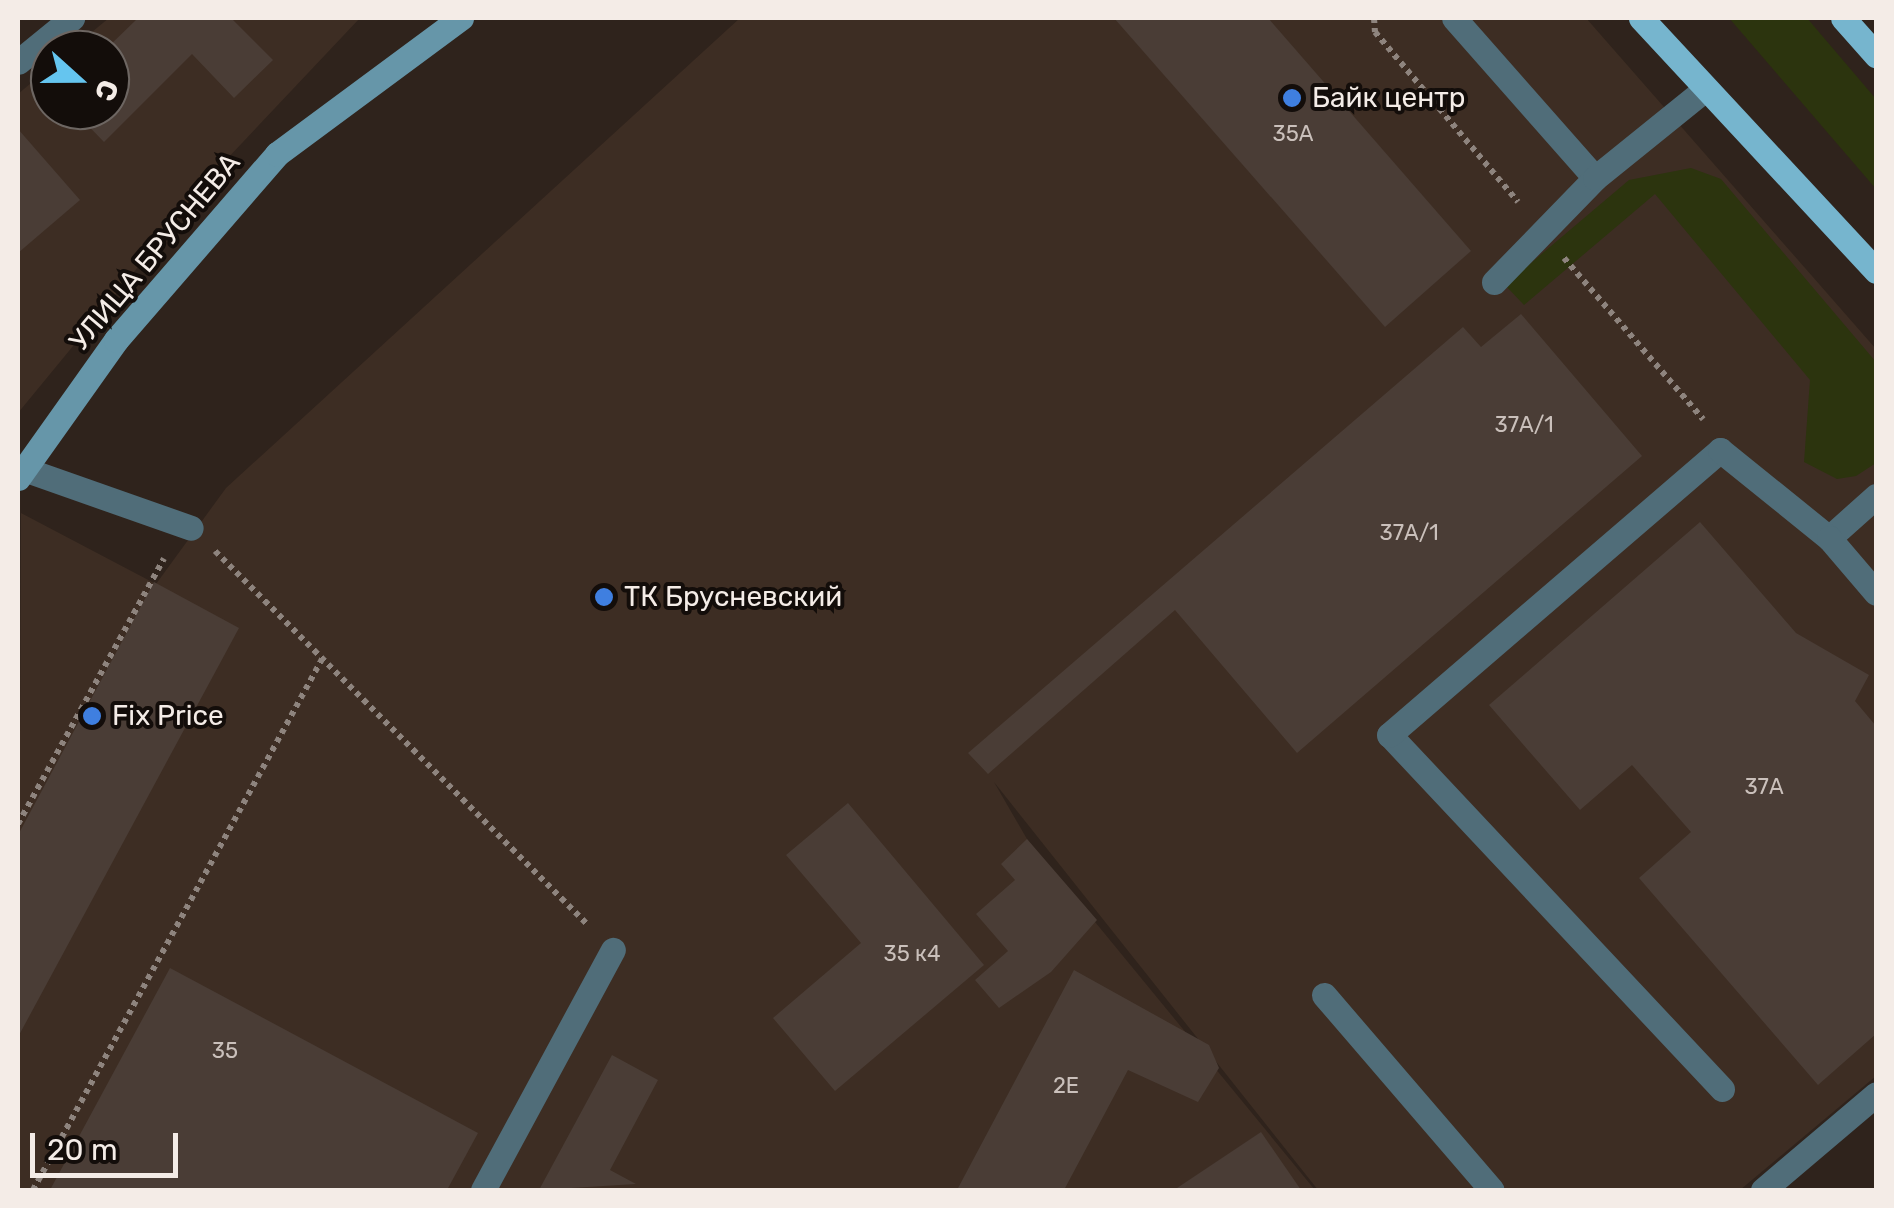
<!DOCTYPE html>
<html>
<head>
<meta charset="utf-8">
<style>
  body { margin:0 }
  #map { position:relative; width:1894px; height:1208px; overflow:hidden; background:#2f231c; font-family:Rubik,sans-serif }
  div>[style] { position:absolute }
  .commercial>* { inset:0; background:#3d2d23 }
  .green>* { inset:0; background:#2c340e }
  .building>* { inset:0; background:#4a3d36 }
  .path>* { height:6px; margin-top:-3px; transform-origin:0; background:repeating-linear-gradient(90deg,#8e847e 0 5px,transparent 0 10px) }
  .lane>* { height:25px; margin:-12.5px; padding:0 12.5px; transform-origin:12.5px; border-radius:12.5px; background:#506d79 }
  .secondary>* { height:25px; margin:-12.5px; padding:0 12.5px; transform-origin:12.5px; border-radius:12.5px; background:#6696a9 }
  .primary>* { height:25px; margin:-12.5px; padding:0 12.5px; transform-origin:12.5px; border-radius:12.5px; background:#76b5ce }
  .dots>* { width:28px; height:28px; translate:-50% -50%; box-sizing:border-box; border:5px solid #130d0a; border-radius:50% }
  span { translate:-50% -50%; white-space:nowrap; text-align:center; line-height:1.15; -webkit-text-stroke:8px #130d0a; paint-order:stroke }
  .number-label { font-size:22px; color:#cac0bb }
  .number-label span { -webkit-text-stroke-width:0 }
  .poi-label { font-size:28px; color:#f4ece7 }
  .left { translate:0 -50%; text-align:left }
  .street-label { font-size:28px; color:#f4ece7 }
  .frame { position:absolute; inset:0; border:20px solid #f4ece7; pointer-events:none }
  .north { position:absolute; left:30px; top:30px; width:100px; height:100px; box-sizing:border-box; background:#130d0a; border:2px solid #6d6662; border-radius:50%; rotate:111deg; font-size:28px; font-weight:700; line-height:40px; text-align:center; color:#f4ece7 }
  .north::after { content:''; display:block; margin:auto; width:35px; height:45px; background:#65c5ef; clip-path:polygon(50% 0,100% 100%,50% 72%,0 100%) }
  .scale { position:absolute; left:30px; top:1133px; width:148px; height:45px; box-sizing:border-box; border:5px solid #f4ece7; border-top:0; padding-left:12px; font-size:30px; line-height:35px; white-space:nowrap; color:#f4ece7; -webkit-text-stroke:8px #130d0a; paint-order:stroke }
</style>
</head>
<body>
<div id="map">
  <div class="commercial">
    <i style="clip-path:polygon(109px 18px,360px 18px,226px 160px,18px 413px,18px 94px,50px 67px,50px 110px,110px 110px,110px 50px,70px 50px)"></i>
    <i style="clip-path:polygon(740px 18px,1586px 18px,1876px 349px,1876px 1076px,1740px 1190px,1318px 1190px,994px 782px,1027px 839px,1315px 1190px,18px 1190px,21px 513px,156px 584px,226px 488px)"></i>
  </div>
  <div class="green">
    <i style="clip-path:polygon(1729px 18px,1807px 18px,1876px 99px,1876px 189px)"></i>
    <i style="clip-path:polygon(1691px 168px,1721px 179px,1876px 362px,1876px 463px,1856px 476px,1837px 479px,1804px 462px,1810px 380px,1655px 194px,1524px 305px,1505px 285px,1629px 180px)"></i>
  </div>
  <div class="building">
    <i style="clip-path:polygon(138px 18px,231px 18px,273px 60px,234px 98px,192px 54px,104px 142px,73px 110px,110px 110px,105px 50px)"></i>
    <i style="clip-path:polygon(1114px 18px,1268px 18px,1471px 251px,1385px 327px)"></i>
    <i style="clip-path:polygon(18px 129px,80px 200px,18px 253px)"></i>
    <i style="clip-path:polygon(1521px 314px,1642px 456px,1297px 753px,1175px 610px,988px 774px,968px 753px,1463px 327px,1481px 347px)"></i>
    <i style="clip-path:polygon(1700px 522px,1796px 633px,1869px 675px,1855px 701px,1876px 726px,1876px 1034px,1818px 1085px,1639px 878px,1691px 832px,1632px 765px,1580px 810px,1489px 705px)"></i>
    <i style="clip-path:polygon(154px 582px,239px 628px,18px 1037px,18px 835px)"></i>
    <i style="clip-path:polygon(848px 803px,984px 965px,835px 1091px,773px 1018px,861px 943px,786px 855px)"></i>
    <i style="clip-path:polygon(1027px 839px,1097px 920px,1051px 972px,999px 1008px,975px 980px,1008px 951px,976px 914px,1015px 880px,1001px 864px)"></i>
    <i style="clip-path:polygon(170px 968px,478px 1133px,447px 1190px,50px 1190px)"></i>
    <i style="clip-path:polygon(1074px 970px,1209px 1045px,1219px 1068px,1198px 1102px,1128px 1070px,1064px 1190px,957px 1190px)"></i>
    <i style="clip-path:polygon(612px 1055px,658px 1080px,610px 1170px,636px 1184px,539px 1190px)"></i>
    <i style="clip-path:polygon(1261px 1132px,1301px 1190px,1174px 1190px)"></i>
  </div>
  <div class="path">
    <i style="left:1374px;top:18px;width:14px;rotate:86deg"></i>
    <i style="left:1375px;top:32px;width:222px;rotate:49.9deg"></i>
    <i style="left:1564px;top:258px;width:213px;rotate:49.2deg"></i>
    <i style="left:215px;top:551px;width:528px;rotate:45.08deg"></i>
    <i style="left:18px;top:824px;width:303px;rotate:-61.2deg"></i>
    <i style="left:33px;top:1190px;width:605px;rotate:-61.44deg"></i>
  </div>
  <div class="lane">
    <i style="left:1454px;top:18px;width:213px;rotate:48.6deg"></i>
    <i style="left:18px;top:62px;width:70px;rotate:-39.2deg"></i>
    <i style="left:1494px;top:282px;width:145px;rotate:-45.8deg"></i>
    <i style="left:1595px;top:178px;width:140px;rotate:-38.9deg"></i>
    <i style="left:18px;top:467px;width:183px;rotate:19.4deg"></i>
    <i style="left:1829px;top:538px;width:63px;rotate:-41.8deg"></i>
    <i style="left:1324px;top:995px;width:257px;rotate:49.3deg"></i>
    <i style="left:1722px;top:1089px;width:486px;rotate:-133.2deg"></i>
    <i style="left:1389px;top:735px;width:437px;rotate:-40.7deg"></i>
    <i style="left:1720px;top:450px;width:140px;rotate:38.9deg"></i>
    <i style="left:1829px;top:538px;width:72px;rotate:49.5deg"></i>
    <i style="left:483px;top:1190px;width:273px;rotate:-61.6deg"></i>
    <i style="left:1763px;top:1190px;width:148px;rotate:-40.3deg"></i>
  </div>
  <div class="secondary">
    <i style="left:18px;top:478px;width:169px;rotate:-54.6deg"></i>
    <i style="left:116px;top:340px;width:246px;rotate:-49.1deg"></i>
    <i style="left:277px;top:154px;width:229px;rotate:-36.5deg"></i>
  </div>
  <div class="primary">
    <i style="left:1641px;top:18px;width:345px;rotate:47.1deg"></i>
    <i style="left:1843px;top:18px;width:50px;rotate:48.3deg"></i>
  </div>
  <div class="dots">
    <i style="left:1292px;top:98px;background:#3f7fe0"></i>
    <i style="left:604px;top:597px;background:#3f7fe0"></i>
    <i style="left:92px;top:716px;background:#3f7fe0"></i>
  </div>
  <div class="number-label">
    <span style="left:1293px;top:134px">35А</span>
    <span style="left:1524px;top:425px">37А/1</span>
    <span style="left:1409px;top:533px">37А/1</span>
    <span style="left:1764px;top:787px">37А</span>
    <span style="left:912px;top:954px">35 к4</span>
    <span style="left:225px;top:1051px">35</span>
    <span style="left:1066px;top:1086px">2Е</span>
  </div>
  <div class="poi-label">
    <span class="left" style="left:1312px;top:98px">Байк центр</span>
    <span class="left" style="left:624px;top:597px">ТК Брусневский</span>
    <span class="left" style="left:112px;top:716px">Fix Price</span>
  </div>
  <div class="street-label">
    <span style="left:155px;top:252px;rotate:-50deg">УЛИЦА БРУСНЕВА</span>
  </div>
  <div class="frame"></div>
  <div class="north">С</div>
  <div class="scale">20 m</div>
</div>
</body>
</html>
